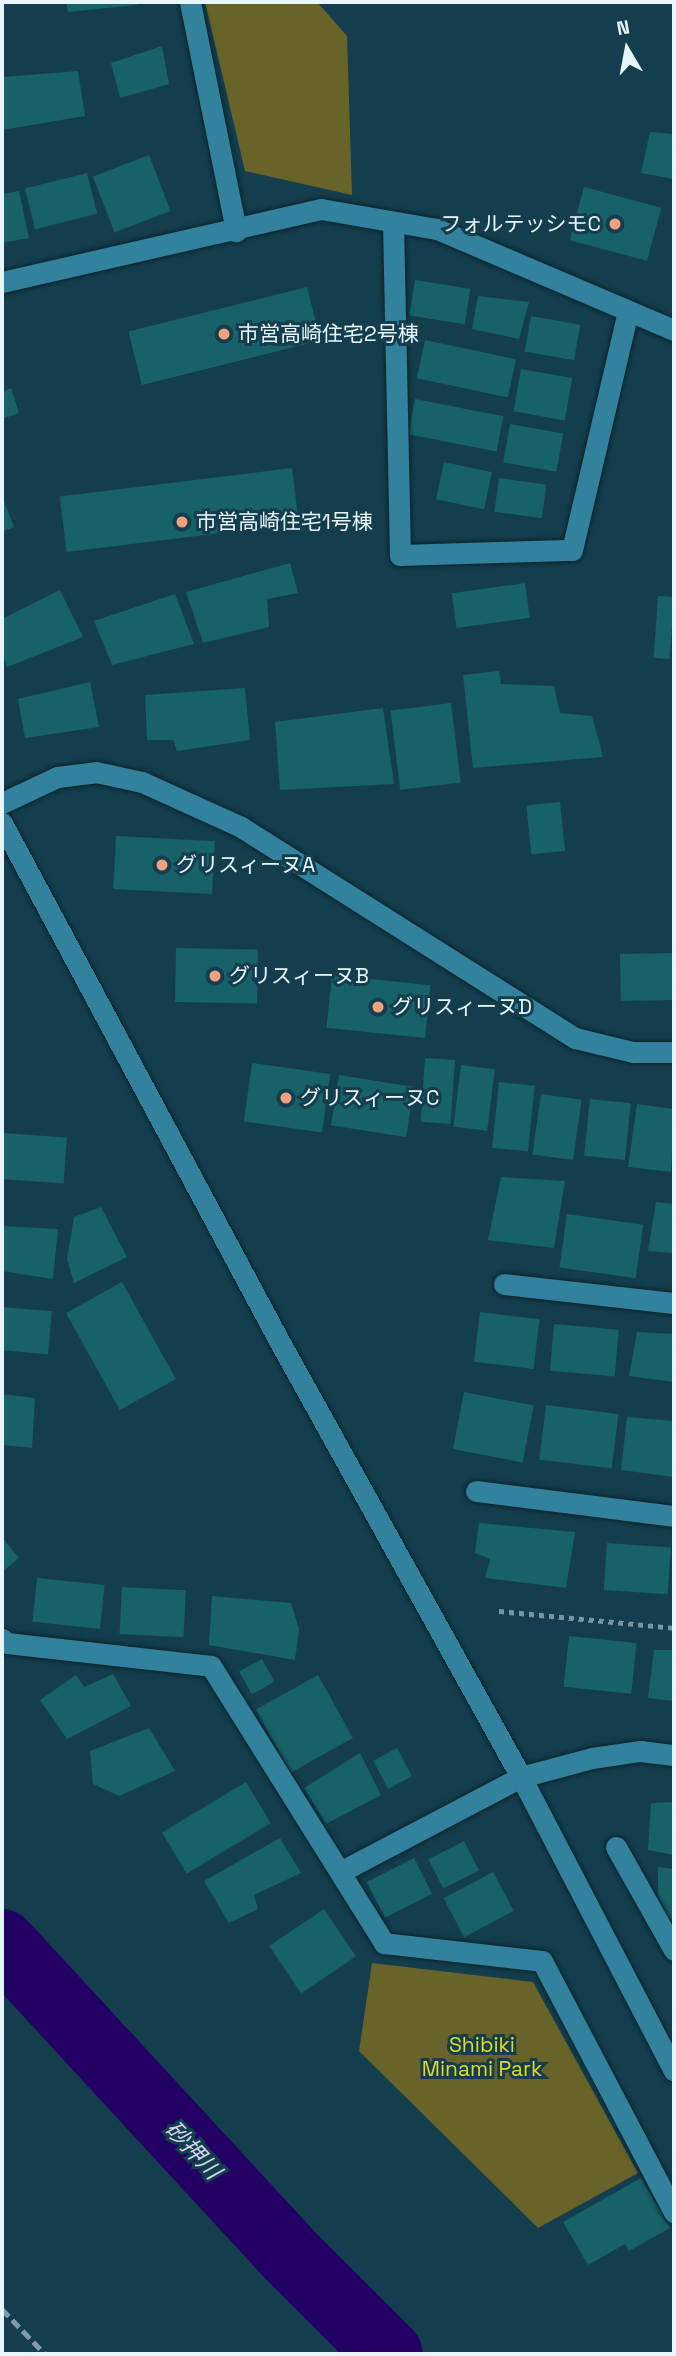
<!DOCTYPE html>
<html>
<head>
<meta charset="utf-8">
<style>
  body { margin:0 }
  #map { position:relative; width:676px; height:2356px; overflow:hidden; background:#143e4d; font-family:"Space Grotesk","Noto Sans JP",sans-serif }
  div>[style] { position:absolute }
  .green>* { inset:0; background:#686329 }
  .river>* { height:68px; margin:-34px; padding:0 34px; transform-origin:34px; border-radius:34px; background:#220064 }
  .building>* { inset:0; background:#176169; transform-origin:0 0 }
  .path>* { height:4.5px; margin-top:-2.25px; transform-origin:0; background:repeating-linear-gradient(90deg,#77959f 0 5px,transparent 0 10px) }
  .roads { filter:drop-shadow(0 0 2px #0a232c) drop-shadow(0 0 2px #0a232c) }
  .street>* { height:21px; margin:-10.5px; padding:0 10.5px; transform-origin:10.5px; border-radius:10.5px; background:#32819d }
  .secondary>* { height:21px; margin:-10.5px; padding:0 10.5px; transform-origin:10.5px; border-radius:10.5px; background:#32819d }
  .rail>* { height:5px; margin-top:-2.5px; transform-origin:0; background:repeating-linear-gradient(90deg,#7f9ba5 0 10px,transparent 0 15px) }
  .dots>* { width:19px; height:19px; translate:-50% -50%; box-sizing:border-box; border:4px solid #143e4d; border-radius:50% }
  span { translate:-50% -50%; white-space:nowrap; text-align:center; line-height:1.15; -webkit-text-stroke:6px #143e4d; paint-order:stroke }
  .poi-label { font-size:21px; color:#e7f6fc }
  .right { translate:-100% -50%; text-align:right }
  .left { translate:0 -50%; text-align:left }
  .park-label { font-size:21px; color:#e6d921 }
  .water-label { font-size:23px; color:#d6d6f0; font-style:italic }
  .frame { position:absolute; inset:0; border:4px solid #e7f6fc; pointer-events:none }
  .north { position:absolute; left:592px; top:14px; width:70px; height:70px; -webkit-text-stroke:5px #143e4d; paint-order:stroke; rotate:350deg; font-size:19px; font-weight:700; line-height:28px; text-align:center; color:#e7f6fc }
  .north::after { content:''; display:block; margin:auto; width:24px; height:32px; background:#e7f6fc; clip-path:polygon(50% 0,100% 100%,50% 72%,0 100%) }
</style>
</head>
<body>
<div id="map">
  <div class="green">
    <i style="clip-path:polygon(205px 2px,317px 2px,347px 36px,352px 195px,245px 171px)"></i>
    <i style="clip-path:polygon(372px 1963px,533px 1982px,638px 2173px,538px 2228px,359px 2051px)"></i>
  </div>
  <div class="river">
    <i style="left:2px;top:1943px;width:420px;rotate:47.3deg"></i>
    <i style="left:287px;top:2252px;width:144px;rotate:45deg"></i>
  </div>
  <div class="building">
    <i style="clip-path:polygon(66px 2px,137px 2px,137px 5px,68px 12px)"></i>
    <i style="clip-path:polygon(162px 46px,169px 84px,120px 98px,111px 63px)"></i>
    <i style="clip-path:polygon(78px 71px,85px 116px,2px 130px,2px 77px)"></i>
    <i style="clip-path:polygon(650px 132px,674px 134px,674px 179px,641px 173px)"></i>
    <i style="left:149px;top:155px;width:60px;height:60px;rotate:69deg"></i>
    <i style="left:87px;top:173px;width:42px;height:64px;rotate:76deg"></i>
    <i style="left:584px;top:187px;width:80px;height:55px;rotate:15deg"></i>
    <i style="clip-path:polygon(19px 191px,29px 238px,2px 243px,2px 194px)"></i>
    <i style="left:415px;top:280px;width:56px;height:36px;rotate:9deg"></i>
    <i style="left:307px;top:287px;width:55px;height:184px;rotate:76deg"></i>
    <i style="clip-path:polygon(478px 296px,529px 302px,519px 339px,472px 329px)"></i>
    <i style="left:531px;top:316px;width:50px;height:36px;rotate:10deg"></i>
    <i style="left:425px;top:340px;width:93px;height:39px;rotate:12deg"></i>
    <i style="left:521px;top:369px;width:52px;height:43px;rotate:10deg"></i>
    <i style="clip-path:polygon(11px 388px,19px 413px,2px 419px,2px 392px)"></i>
    <i style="left:415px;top:399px;width:90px;height:36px;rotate:11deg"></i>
    <i style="left:510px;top:424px;width:54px;height:39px;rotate:10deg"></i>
    <i style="left:444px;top:462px;width:49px;height:38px;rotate:12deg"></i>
    <i style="left:292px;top:468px;width:56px;height:234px;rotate:83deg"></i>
    <i style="left:499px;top:478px;width:48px;height:34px;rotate:8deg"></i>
    <i style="clip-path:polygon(2px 496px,14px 527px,2px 532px)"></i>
    <i style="clip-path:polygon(290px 563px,298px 593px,267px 599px,269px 627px,203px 643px,186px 592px)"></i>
    <i style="left:525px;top:583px;width:35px;height:74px;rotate:82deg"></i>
    <i style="clip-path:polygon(60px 590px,83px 637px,7px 667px,2px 654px,2px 619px)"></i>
    <i style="clip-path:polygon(175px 594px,194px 644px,112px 665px,94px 621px)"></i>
    <i style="left:658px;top:596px;width:16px;height:62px;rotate:4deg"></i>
    <i style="clip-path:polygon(499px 671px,501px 684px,554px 686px,560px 713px,592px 716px,603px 757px,473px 768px,463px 675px)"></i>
    <i style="clip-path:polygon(90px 682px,99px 727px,25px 738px,18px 699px)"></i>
    <i style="clip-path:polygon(245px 688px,250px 740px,177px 751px,173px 740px,147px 740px,145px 695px)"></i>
    <i style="left:451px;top:703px;width:80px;height:61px;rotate:83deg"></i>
    <i style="clip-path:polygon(383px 708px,394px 784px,280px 790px,275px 722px)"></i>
    <i style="left:560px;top:802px;width:49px;height:34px;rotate:84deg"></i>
    <i style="left:116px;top:836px;width:99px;height:53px;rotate:3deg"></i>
    <i style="left:176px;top:948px;width:82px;height:54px;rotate:1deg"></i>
    <i style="left:673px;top:953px;width:47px;height:53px;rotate:89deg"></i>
    <i style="left:332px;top:975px;width:99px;height:53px;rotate:6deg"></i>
    <i style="left:425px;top:1058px;width:30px;height:64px;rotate:4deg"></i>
    <i style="left:252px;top:1063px;width:79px;height:59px;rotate:8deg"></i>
    <i style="left:461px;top:1065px;width:34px;height:62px;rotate:7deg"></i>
    <i style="left:339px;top:1075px;width:76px;height:51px;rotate:9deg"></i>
    <i style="left:499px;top:1082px;width:36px;height:66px;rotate:6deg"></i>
    <i style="left:541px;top:1094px;width:41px;height:61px;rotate:8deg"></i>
    <i style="left:590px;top:1099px;width:41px;height:57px;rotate:6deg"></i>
    <i style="clip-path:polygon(637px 1104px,674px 1109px,671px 1172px,628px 1167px)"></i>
    <i style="left:2px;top:1133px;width:65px;height:46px;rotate:4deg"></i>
    <i style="clip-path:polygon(501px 1177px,565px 1181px,554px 1248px,488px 1240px)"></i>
    <i style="clip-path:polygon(656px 1202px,674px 1204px,674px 1253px,648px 1251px)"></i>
    <i style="clip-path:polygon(101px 1207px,127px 1257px,74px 1283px,67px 1259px,74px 1217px)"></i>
    <i style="left:567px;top:1214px;width:77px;height:54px;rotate:8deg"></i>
    <i style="clip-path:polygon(2px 1226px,58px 1229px,53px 1279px,2px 1271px)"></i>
    <i style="left:122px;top:1282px;width:111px;height:64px;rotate:61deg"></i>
    <i style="left:2px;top:1307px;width:50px;height:43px;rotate:5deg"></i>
    <i style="left:480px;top:1312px;width:60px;height:50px;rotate:7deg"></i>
    <i style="left:554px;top:1324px;width:65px;height:47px;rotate:5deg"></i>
    <i style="clip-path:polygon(637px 1332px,674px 1334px,674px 1382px,629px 1376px)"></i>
    <i style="left:464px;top:1392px;width:71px;height:58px;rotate:11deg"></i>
    <i style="clip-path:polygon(2px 1394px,35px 1398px,32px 1448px,2px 1445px)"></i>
    <i style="left:546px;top:1405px;width:73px;height:55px;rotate:7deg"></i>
    <i style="clip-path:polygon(627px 1417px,674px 1421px,674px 1477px,621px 1470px)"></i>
    <i style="clip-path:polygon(479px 1523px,575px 1532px,566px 1588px,485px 1578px,490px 1559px,475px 1553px)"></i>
    <i style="clip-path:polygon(2px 1537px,19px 1558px,2px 1572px)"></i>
    <i style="left:607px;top:1543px;width:64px;height:47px;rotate:4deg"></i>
    <i style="left:37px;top:1578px;width:68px;height:44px;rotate:6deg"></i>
    <i style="left:122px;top:1587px;width:64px;height:47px;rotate:3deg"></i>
    <i style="clip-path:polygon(212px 1596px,291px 1603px,299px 1629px,295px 1660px,209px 1645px)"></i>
    <i style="left:569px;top:1636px;width:68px;height:51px;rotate:6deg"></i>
    <i style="clip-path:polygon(654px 1650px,674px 1650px,674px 1701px,648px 1698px)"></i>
    <i style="left:262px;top:1659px;width:26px;height:26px;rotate:61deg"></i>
    <i style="clip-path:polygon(113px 1674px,131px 1706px,67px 1739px,40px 1700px,76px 1675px,84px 1687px)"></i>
    <i style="left:318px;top:1675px;width:72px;height:71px;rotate:61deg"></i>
    <i style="clip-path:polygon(149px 1728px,175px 1771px,119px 1796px,93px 1784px,90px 1751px)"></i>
    <i style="left:397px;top:1748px;width:32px;height:27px;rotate:62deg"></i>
    <i style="clip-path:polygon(360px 1753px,381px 1795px,326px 1824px,304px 1788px)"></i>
    <i style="left:246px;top:1782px;width:48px;height:98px;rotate:59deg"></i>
    <i style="clip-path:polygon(674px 1802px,674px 1855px,648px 1850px,651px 1803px)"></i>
    <i style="clip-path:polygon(280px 1838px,301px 1873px,254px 1895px,258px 1909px,229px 1923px,204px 1881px)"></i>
    <i style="left:464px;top:1841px;width:33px;height:40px;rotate:63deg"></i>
    <i style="left:414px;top:1858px;width:40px;height:53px;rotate:63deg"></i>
    <i style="clip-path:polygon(658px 1867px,674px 1869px,674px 1920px,668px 1919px,658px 1895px)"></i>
    <i style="left:493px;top:1872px;width:44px;height:56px;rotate:62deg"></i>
    <i style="left:324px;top:1909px;width:57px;height:66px;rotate:56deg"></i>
    <i style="clip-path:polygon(641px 2178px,670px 2228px,629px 2251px,625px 2244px,588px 2265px,563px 2222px)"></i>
  </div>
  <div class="path">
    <i style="left:499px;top:1611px;width:176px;rotate:5.5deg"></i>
  </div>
  <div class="roads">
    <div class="street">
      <i style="left:190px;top:2px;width:234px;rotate:78.6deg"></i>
      <i style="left:393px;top:222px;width:333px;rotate:88.8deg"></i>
      <i style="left:400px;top:555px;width:172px;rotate:-1.7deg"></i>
      <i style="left:572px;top:550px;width:244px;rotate:-76.8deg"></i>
      <i style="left:2px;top:282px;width:327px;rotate:-12.9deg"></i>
      <i style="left:321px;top:209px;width:118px;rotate:9.8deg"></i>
      <i style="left:437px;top:229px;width:258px;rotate:23.1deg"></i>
      <i style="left:2px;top:803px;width:61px;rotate:-25.3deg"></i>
      <i style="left:57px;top:777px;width:39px;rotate:-7deg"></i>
      <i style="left:96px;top:772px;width:47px;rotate:12.3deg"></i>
      <i style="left:142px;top:782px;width:109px;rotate:24.4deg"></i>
      <i style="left:241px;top:827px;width:395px;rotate:32.3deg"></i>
      <i style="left:575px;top:1038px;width:60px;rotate:13.6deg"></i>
      <i style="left:633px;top:1052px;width:41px"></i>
      <i style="left:504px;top:1284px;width:171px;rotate:6.4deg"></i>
      <i style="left:476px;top:1491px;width:200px;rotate:7.2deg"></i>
      <i style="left:2px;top:1639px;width:6px;rotate:39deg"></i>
      <i style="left:7px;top:1643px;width:205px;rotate:6.4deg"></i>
      <i style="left:211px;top:1666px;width:327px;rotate:58deg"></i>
      <i style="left:384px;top:1943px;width:159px;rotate:6.5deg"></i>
      <i style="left:542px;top:1961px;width:284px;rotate:62.3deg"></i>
      <i style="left:616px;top:1847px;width:118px;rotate:60.6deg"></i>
      <i style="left:340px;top:1872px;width:204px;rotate:-27.7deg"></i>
    </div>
    <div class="secondary">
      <i style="left:2px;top:823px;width:583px;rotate:61.85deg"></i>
      <i style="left:277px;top:1337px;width:503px;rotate:60.99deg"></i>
      <i style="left:521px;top:1777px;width:331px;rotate:62.5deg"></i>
      <i style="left:521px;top:1777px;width:73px;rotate:-15deg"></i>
      <i style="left:592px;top:1758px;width:49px;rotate:-8.3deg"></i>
      <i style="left:640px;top:1751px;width:34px;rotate:7deg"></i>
    </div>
  </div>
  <div class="rail">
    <i style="left:2px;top:2309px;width:62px;rotate:46.3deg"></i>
  </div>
  <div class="dots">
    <i style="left:615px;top:224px;background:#f1a17d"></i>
    <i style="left:224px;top:334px;background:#f1a17d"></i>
    <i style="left:182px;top:522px;background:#f1a17d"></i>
    <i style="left:162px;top:865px;background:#f1a17d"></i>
    <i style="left:215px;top:976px;background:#f1a17d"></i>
    <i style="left:378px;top:1007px;background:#f1a17d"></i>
    <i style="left:286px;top:1098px;background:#f1a17d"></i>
  </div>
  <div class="poi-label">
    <span class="right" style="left:601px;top:224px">フォルテッシモC</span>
    <span class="left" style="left:238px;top:334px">市営高崎住宅2号棟</span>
    <span class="left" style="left:196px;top:522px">市営高崎住宅1号棟</span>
    <span class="left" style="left:176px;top:865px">グリスィーヌA</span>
    <span class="left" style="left:229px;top:976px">グリスィーヌB</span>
    <span class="left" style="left:392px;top:1007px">グリスィーヌD</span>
    <span class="left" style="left:300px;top:1098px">グリスィーヌC</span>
  </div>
  <div class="park-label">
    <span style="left:482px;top:2057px">Shibiki<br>Minami Park</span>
  </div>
  <div class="water-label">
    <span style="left:193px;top:2150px;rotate:47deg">砂押川</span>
  </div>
  <div class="frame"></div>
  <div class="north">N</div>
</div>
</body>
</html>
